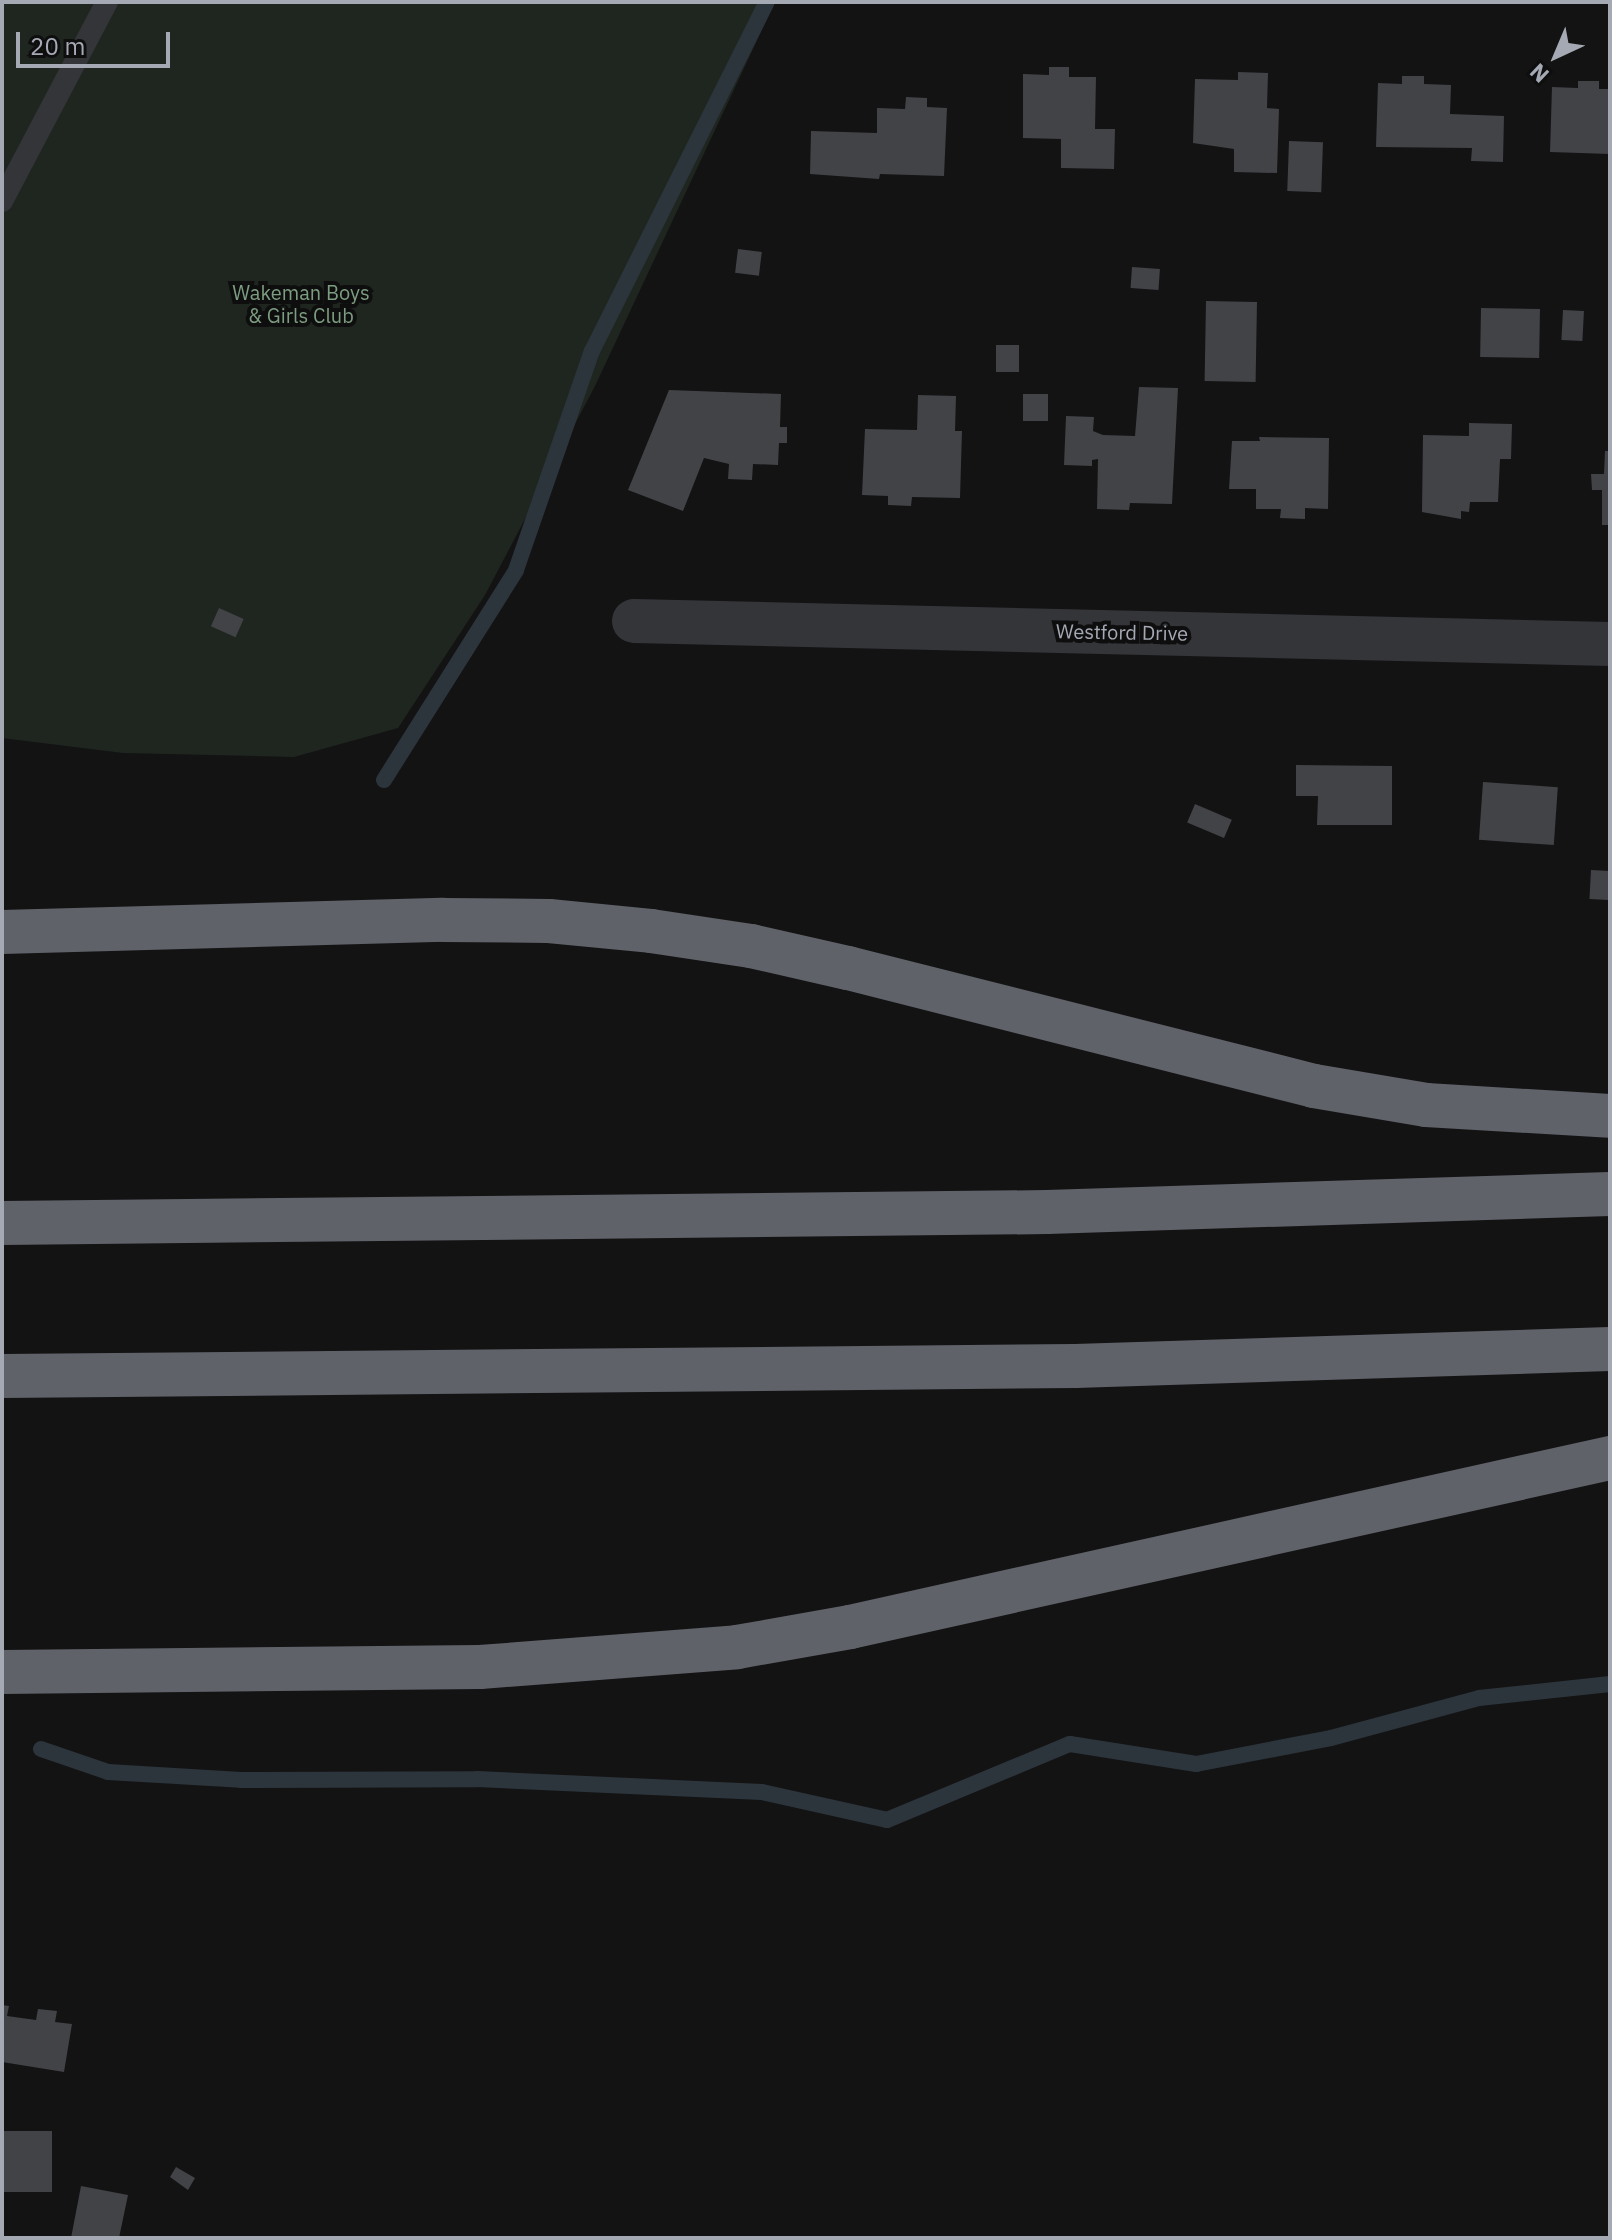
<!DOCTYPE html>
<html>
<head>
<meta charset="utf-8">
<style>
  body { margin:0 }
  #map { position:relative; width:1612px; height:2240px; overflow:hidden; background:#131314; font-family:"IBM Plex Sans",sans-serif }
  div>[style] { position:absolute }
  .green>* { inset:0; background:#1f2620 }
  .stream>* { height:16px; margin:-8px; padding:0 8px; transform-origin:8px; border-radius:8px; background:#2d353c }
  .building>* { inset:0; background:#424347; transform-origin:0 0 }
  .service>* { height:22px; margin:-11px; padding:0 11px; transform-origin:11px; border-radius:11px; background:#343539 }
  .minor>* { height:44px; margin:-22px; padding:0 22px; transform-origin:22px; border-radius:22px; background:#343539 }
  .motorway>* { height:44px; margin:-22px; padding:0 22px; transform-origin:22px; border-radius:22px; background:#606269 }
  span { translate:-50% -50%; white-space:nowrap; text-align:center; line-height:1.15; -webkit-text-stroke:8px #0e0e0f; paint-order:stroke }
  .park-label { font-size:20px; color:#7d9d80 }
  .street-label { font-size:20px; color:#a5a9b4 }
  .frame { position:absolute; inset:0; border:4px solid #a5a9b4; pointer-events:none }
  .north { position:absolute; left:1516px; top:16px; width:80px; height:80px; -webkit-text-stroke:6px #0e0e0f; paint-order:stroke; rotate:224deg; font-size:22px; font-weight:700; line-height:32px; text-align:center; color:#a5a9b4 }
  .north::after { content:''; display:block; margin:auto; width:28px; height:36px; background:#a5a9b4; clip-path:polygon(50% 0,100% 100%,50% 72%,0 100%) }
  .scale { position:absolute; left:16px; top:32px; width:154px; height:36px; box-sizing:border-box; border:4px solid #a5a9b4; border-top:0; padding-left:10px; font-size:24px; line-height:28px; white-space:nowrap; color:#a5a9b4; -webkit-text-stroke:6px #0e0e0f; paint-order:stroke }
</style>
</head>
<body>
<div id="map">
  <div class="green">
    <i style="clip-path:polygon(2px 2px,775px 2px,595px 386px,485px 595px,398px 728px,294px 757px,123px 753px,2px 738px)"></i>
  </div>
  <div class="stream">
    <i style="left:384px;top:780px;width:248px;rotate:-57.8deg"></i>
    <i style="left:516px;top:570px;width:232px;rotate:-70.9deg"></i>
    <i style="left:592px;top:351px;width:390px;rotate:-63.4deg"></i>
    <i style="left:41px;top:1749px;width:71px;rotate:18.9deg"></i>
    <i style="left:108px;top:1772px;width:133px;rotate:3.4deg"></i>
    <i style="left:241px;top:1780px;width:236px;rotate:-0.2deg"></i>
    <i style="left:477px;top:1779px;width:285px;rotate:2.6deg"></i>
    <i style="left:762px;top:1792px;width:128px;rotate:12.6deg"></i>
    <i style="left:887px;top:1820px;width:198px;rotate:-22.6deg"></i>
    <i style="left:1070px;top:1744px;width:128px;rotate:9deg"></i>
    <i style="left:1196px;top:1764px;width:137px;rotate:-10.9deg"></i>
    <i style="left:1331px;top:1738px;width:153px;rotate:-15.1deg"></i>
    <i style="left:1479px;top:1698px;width:132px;rotate:-6.1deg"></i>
  </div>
  <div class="building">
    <i style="clip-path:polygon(1049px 67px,1069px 67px,1069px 77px,1096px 77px,1095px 129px,1115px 129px,1114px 169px,1061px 168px,1061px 139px,1023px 138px,1023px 74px,1049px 75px)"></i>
    <i style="clip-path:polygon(1238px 72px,1268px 73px,1267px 108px,1279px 109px,1277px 173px,1234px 172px,1234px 149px,1193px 143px,1195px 79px,1238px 80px)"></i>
    <i style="clip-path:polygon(1402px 76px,1424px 76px,1424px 84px,1451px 85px,1450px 114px,1504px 116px,1503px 162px,1471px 161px,1472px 148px,1376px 147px,1378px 83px,1402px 84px)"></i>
    <i style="clip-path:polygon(1578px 81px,1599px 81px,1599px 89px,1610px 89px,1610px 154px,1550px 152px,1552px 87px,1578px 88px)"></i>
    <i style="clip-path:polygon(906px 97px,927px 98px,927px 107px,947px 108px,944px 176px,880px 174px,879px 179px,810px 174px,811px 131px,877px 133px,877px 108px,905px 109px)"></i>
    <i style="left:1289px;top:141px;width:34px;height:50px;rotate:2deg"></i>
    <i style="left:738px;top:249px;width:24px;height:24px;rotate:7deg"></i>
    <i style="left:1132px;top:267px;width:28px;height:21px;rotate:4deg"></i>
    <i style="left:1206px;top:301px;width:51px;height:80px;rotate:1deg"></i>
    <i style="left:1481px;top:308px;width:59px;height:49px;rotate:1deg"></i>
    <i style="left:1563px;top:310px;width:21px;height:30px;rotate:3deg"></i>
    <i style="left:996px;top:345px;width:23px;height:27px"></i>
    <i style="clip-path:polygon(1139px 387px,1178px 388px,1172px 504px,1130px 503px,1129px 510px,1097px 509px,1098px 459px,1092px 460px,1092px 466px,1064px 465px,1066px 416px,1094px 417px,1093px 431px,1103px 435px,1135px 436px)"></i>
    <i style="clip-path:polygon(669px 390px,781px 394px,780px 427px,787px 427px,787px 443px,779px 443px,778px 465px,753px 464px,752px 480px,728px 479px,729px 464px,704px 458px,683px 511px,628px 490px)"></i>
    <i style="left:1023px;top:394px;width:25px;height:27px"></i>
    <i style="clip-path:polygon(918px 395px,956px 396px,955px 431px,962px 431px,960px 498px,912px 497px,911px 506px,888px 505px,888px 496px,862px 495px,865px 429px,917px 430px)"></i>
    <i style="clip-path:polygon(1469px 423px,1512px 424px,1511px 459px,1500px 459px,1498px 502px,1470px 502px,1469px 512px,1461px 511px,1461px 519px,1422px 512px,1423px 435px,1469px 436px)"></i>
    <i style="clip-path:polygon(1259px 437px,1329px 438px,1328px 509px,1305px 508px,1305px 519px,1280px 518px,1281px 509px,1256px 509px,1256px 489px,1229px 489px,1232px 441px,1260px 441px)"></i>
    <i style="clip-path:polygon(1605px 451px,1610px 451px,1610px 525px,1602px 525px,1602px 490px,1592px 490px,1591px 474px,1604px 474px)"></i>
    <i style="left:219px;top:608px;width:27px;height:20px;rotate:24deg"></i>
    <i style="clip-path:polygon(1296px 765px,1392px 766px,1392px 825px,1317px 825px,1318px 796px,1296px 796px)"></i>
    <i style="left:1483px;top:782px;width:75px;height:58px;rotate:4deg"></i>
    <i style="left:1195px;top:804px;width:40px;height:20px;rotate:23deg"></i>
    <i style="left:1591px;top:870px;width:19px;height:29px;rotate:3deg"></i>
    <i style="clip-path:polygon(2px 2005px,9px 2006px,7px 2016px,36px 2020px,38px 2009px,57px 2011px,55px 2022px,72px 2024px,64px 2072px,2px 2062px)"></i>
    <i style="left:2px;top:2131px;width:50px;height:61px"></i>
    <i style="clip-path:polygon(176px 2167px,195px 2178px,188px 2190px,170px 2177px)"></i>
    <i style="clip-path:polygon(81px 2186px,128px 2195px,119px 2238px,71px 2238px)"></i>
  </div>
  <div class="service">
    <i style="left:2px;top:201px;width:225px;rotate:-62.2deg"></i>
  </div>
  <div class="minor">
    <i style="left:634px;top:621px;width:976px;rotate:1.35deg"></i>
  </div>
  <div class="motorway">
    <i style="left:2px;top:932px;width:441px;rotate:-1.6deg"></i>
    <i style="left:443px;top:920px;width:106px;rotate:0.5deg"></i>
    <i style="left:549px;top:921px;width:102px;rotate:5.6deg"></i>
    <i style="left:651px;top:931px;width:101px;rotate:8.5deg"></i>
    <i style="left:751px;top:946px;width:99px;rotate:12.8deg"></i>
    <i style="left:848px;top:968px;width:481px;rotate:14.2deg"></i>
    <i style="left:1314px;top:1086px;width:114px;rotate:9.6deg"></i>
    <i style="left:1426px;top:1105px;width:184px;rotate:3.4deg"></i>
    <i style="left:2px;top:1223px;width:1045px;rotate:-0.6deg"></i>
    <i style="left:1047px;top:1212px;width:563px;rotate:-1.83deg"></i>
    <i style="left:2px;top:1376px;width:1073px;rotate:-0.53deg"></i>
    <i style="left:1075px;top:1366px;width:535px;rotate:-1.82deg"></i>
    <i style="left:2px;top:1672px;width:478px;rotate:-0.6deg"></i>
    <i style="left:480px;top:1667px;width:258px;rotate:-4.4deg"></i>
    <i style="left:737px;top:1647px;width:115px;rotate:-10deg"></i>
    <i style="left:850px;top:1627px;width:779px;rotate:-12.54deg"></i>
  </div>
  <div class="park-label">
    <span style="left:301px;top:304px">Wakeman Boys<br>&amp; Girls Club</span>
  </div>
  <div class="street-label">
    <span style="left:1122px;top:632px;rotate:1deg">Westford Drive</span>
  </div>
  <div class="frame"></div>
  <div class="north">N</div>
  <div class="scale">20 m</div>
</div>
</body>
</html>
